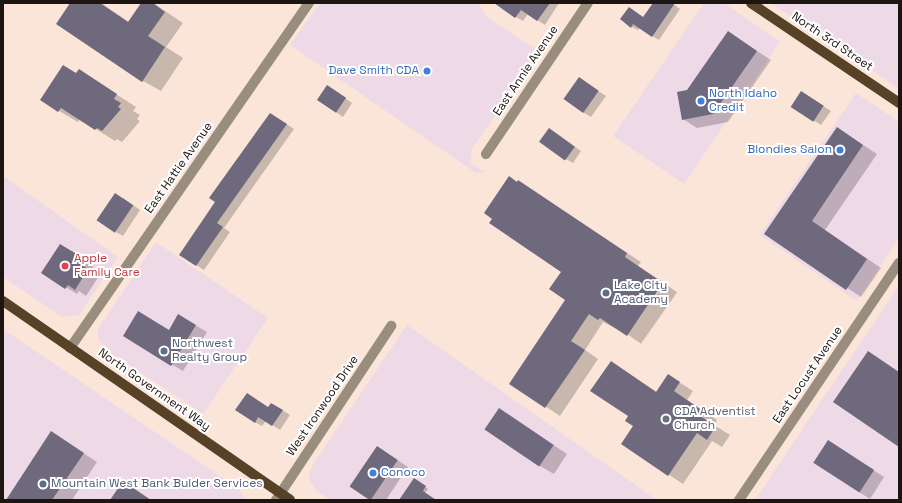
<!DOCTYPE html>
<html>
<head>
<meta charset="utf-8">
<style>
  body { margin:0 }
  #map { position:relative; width:902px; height:503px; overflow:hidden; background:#fbe5d9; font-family:"Space Grotesk",sans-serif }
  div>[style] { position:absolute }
  .commercial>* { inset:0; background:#eed9e7 }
  .shadow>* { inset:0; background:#0003; transform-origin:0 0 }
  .building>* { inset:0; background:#6e697c; transform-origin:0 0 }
  .minor>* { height:10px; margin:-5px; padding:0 5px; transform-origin:5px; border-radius:5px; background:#998d7e }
  .major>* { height:10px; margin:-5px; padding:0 5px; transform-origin:5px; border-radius:5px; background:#574228 }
  .dots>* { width:11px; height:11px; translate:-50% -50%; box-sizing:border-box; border:2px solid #fff; border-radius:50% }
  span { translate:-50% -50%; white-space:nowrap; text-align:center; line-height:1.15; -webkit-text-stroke:4px #fff; paint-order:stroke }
  .street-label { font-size:12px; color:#1d1511 }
  .shop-label { font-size:12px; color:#366cbe }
  .right { translate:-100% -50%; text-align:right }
  .left { translate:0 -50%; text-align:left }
  .health-label { font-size:12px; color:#be3a42 }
  .service-label { font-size:12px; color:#4e5e75 }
  .worship-label { font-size:12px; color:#5b616d }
  .frame { position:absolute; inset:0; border:4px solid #1d1511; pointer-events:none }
</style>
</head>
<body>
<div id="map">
  <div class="commercial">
    <i style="clip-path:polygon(320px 3px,478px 3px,487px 17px,540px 52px,471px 150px,471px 164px,485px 172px,476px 173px,290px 45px)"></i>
    <i style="clip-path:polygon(704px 3px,724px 3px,780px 42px,684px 184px,613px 136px)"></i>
    <i style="clip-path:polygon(771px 3px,899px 3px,899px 89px,882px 77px)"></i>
    <i style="clip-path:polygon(856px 93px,899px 122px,899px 238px,857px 301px,760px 235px)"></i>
    <i style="clip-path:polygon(3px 176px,118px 257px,79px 315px,62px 317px,3px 277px)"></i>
    <i style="clip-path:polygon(156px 242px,268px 318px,203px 414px,107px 350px,98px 339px,98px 329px)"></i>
    <i style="clip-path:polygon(899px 286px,899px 500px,755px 500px,823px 398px)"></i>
    <i style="clip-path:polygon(407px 325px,657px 500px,330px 500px,317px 491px,310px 481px,309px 473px,314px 463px)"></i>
    <i style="clip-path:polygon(3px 329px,239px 489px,246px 500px,3px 500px)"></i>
  </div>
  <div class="shadow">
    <i style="clip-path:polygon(71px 3px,101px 3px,129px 22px,142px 3px,153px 3px,183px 23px,166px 47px,183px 58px,161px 91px,143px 81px)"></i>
    <i style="clip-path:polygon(507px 3px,559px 3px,545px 25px,528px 14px,523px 21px,516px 17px)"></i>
    <i style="clip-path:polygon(654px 3px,672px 3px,680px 9px,659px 40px,640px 28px,638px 30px,632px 27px,630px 8px,644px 18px)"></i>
    <i style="clip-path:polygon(728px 32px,771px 60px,728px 122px,697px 128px,683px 119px,688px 91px)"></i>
    <i style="clip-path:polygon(79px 70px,136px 107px,133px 111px,140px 115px,137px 119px,140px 121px,122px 142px,117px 139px,115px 141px,80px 119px,78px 122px,59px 111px)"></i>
    <i style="clip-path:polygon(586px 83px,606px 96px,591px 117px,584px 113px)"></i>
    <i style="clip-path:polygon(335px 91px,352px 103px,343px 117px,318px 100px)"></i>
    <i style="clip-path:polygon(808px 96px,831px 111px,821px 125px,791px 106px)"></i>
    <i style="clip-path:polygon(271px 114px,294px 129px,224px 228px,230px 232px,204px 270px,181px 255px)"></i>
    <i style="clip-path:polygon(837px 128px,877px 154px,825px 230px,881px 268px,861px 297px,766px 234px)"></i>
    <i style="clip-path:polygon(557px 134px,581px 151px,573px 163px,566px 159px)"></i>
    <i style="clip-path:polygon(518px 181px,641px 262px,638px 266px,663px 282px,626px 334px,603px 322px,585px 350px,598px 359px,560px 416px,510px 383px,567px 299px,562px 271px)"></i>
    <i style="clip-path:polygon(123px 198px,140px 210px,123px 236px,116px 232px)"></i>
    <i style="clip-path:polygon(72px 251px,94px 266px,90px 271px,99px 276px,86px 296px,79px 291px,77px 294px,43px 273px)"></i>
    <i style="left:664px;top:283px;width:16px;height:63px;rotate:35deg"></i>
    <i style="clip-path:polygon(190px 322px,207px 332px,183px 371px,124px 336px,169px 331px)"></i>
    <i style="clip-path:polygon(625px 371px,657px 392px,668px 376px,682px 384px,693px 391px,687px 400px,717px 420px,714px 425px,730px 435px,722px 447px,712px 441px,683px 484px,622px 444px,635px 426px,630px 416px)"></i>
    <i style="clip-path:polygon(247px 394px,269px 408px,279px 408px,290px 415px,280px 430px,266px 421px,262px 426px,255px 422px)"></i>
    <i style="clip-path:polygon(499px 409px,567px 454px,554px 474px,540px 466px)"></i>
    <i style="clip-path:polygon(52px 433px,97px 462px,72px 500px,7px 500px)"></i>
    <i style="clip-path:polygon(828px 441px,884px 477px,870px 499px,859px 492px)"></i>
    <i style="clip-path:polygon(377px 447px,408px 467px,386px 500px,370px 500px,350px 486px)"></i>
    <i style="clip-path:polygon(417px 481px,428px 489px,425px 493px,435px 500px,400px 500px)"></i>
  </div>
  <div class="building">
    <i style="clip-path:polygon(70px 3px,100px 3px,128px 22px,141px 3px,153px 3px,165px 12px,148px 36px,165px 47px,142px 82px,56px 24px)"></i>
    <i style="clip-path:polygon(494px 3px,550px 3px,537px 21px,521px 10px,515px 18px)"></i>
    <i style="clip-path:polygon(653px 3px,675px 3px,652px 37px,633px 24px,631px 28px,620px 19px,629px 7px,643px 17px)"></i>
    <i style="clip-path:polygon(728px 31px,757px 51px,713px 114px,682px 120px,677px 92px,687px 90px)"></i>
    <i style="clip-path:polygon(63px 65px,76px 73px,79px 69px,117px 94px,114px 99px,121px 103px,118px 107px,121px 109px,102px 131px,97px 128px,95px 130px,61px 108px,58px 112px,40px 100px)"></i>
    <i style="left:579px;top:77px;width:24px;height:27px;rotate:35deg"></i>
    <i style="left:327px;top:85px;width:23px;height:18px;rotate:34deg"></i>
    <i style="left:801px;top:91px;width:27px;height:19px;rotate:33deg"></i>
    <i style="clip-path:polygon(270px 113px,287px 124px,217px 223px,223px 227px,196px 266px,179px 255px,215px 202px,209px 198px)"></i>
    <i style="clip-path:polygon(837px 127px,863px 145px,812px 221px,867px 259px,846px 290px,764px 234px)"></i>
    <i style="left:549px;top:128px;width:32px;height:17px;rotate:36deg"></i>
    <i style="clip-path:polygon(509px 176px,517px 182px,518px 180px,627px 253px,625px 257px,663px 283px,627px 336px,600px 318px,598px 320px,589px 314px,571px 341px,585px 350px,545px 408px,509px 384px,565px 300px,549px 289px,561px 272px,489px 223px,492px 219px,484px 213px)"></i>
    <i style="left:115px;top:193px;width:22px;height:33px;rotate:34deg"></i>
    <i style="clip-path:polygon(60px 244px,83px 258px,80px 264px,88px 269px,75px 290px,68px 285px,65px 289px,41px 273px)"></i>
    <i style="clip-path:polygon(138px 311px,169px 330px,178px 314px,196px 325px,171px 366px,123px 336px)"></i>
    <i style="clip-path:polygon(868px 351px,899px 372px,899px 447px,833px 402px)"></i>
    <i style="clip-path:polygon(611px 361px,656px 392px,668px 374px,680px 382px,674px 391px,703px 411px,700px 416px,716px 426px,707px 440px,697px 433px,668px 476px,621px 444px,633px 426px,625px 421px,628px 416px,590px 391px)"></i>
    <i style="clip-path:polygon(247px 393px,268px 407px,271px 403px,283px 410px,272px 426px,258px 417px,255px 423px,235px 410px)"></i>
    <i style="left:499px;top:408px;width:66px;height:26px;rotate:34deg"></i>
    <i style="clip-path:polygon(51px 431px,84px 453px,52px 500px,6px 500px)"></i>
    <i style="left:828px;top:440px;width:55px;height:27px;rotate:33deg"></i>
    <i style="left:377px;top:446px;width:25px;height:49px;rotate:34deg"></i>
    <i style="clip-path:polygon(414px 478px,426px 486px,423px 491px,436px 500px,399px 500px)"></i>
    <i style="clip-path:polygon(123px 481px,151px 500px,110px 500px)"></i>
  </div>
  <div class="minor">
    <i style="left:486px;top:154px;width:182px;rotate:-56deg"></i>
    <i style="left:70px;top:348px;width:420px;rotate:-55.3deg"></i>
    <i style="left:276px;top:500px;width:209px;rotate:-56.5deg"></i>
    <i style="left:739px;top:500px;width:286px;rotate:-56deg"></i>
  </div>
  <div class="major">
    <i style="left:751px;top:3px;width:179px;rotate:34deg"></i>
    <i style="left:3px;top:301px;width:349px;rotate:34.7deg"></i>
  </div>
  <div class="dots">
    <i style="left:427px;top:71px;background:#3f7fe0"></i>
    <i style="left:701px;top:101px;background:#3f7fe0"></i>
    <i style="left:840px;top:150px;background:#3f7fe0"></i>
    <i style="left:65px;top:266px;background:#e0444e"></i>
    <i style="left:606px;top:293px;background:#5c6f8a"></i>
    <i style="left:164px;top:351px;background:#5c6f8a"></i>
    <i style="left:666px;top:419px;background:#6b7280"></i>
    <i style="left:373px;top:473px;background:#3f7fe0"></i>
    <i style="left:43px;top:484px;background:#5c6f8a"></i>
  </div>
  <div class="street-label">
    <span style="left:832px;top:42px;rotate:34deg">North 3rd Street</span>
    <span style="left:526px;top:71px;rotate:-56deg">East Annie Avenue</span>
    <span style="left:179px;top:168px;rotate:-55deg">East Hattie Avenue</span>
    <span style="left:808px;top:375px;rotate:-56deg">East Locust Avenue</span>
    <span style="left:154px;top:390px;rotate:35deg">North Government Way</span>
    <span style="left:323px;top:406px;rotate:-56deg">West Ironwood Drive</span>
  </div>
  <div class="shop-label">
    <span class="right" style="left:419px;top:71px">Dave Smith CDA</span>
    <span class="left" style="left:709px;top:101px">North Idaho<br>Credit</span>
    <span class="right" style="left:832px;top:150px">Blondies Salon</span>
    <span class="left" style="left:381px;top:473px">Conoco</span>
  </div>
  <div class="health-label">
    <span class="left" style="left:74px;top:266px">Apple<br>Family Care</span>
  </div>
  <div class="service-label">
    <span class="left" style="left:614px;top:293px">Lake City<br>Academy</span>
    <span class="left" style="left:172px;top:351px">Northwest<br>Realty Group</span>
    <span class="left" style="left:51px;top:484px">Mountain West Bank Bulder Services</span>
  </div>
  <div class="worship-label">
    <span class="left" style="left:674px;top:419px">CDA Adventist<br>Church</span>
  </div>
  <div class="frame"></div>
</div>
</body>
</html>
